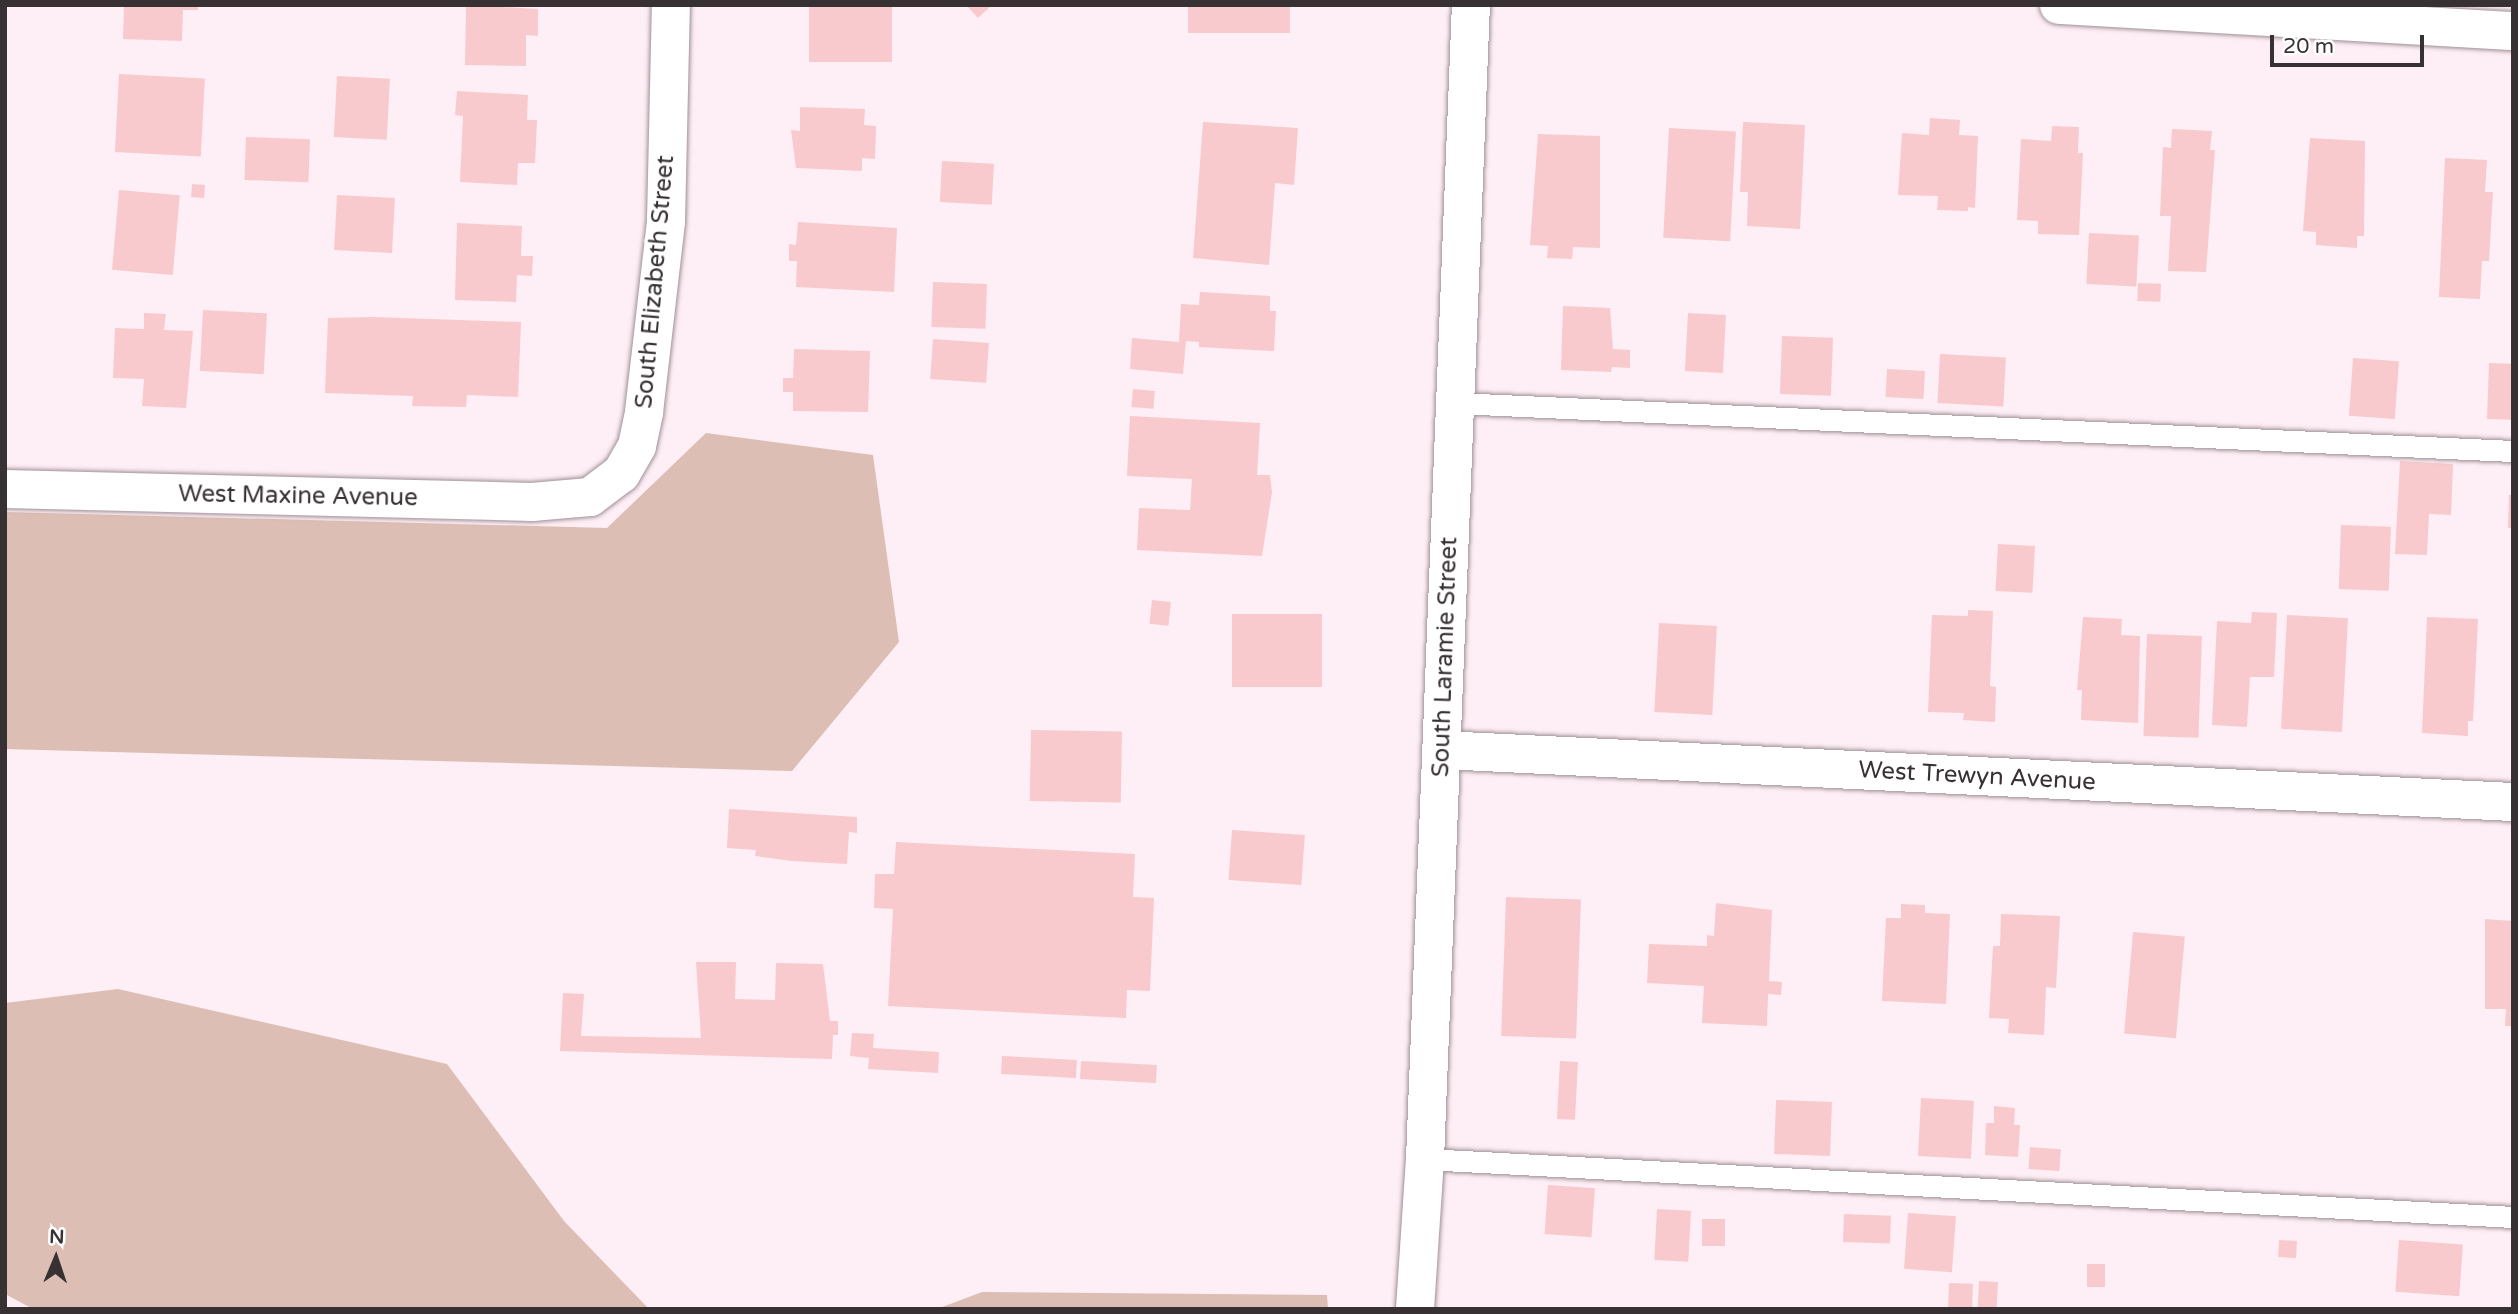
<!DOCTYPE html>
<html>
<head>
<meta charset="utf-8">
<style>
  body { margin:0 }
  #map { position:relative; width:2518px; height:1314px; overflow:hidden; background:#feeef5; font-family:"Varela Round",sans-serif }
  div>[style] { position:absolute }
  .green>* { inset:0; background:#ddbeb5 }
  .building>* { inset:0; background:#f8cacd; transform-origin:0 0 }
  .roads { filter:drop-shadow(0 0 2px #9f9096) drop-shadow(0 0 2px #9f9096) }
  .service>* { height:21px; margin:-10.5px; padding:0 10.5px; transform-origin:10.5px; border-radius:10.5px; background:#fff }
  .minor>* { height:38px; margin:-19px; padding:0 19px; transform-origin:19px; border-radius:19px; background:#fff }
  .tertiary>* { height:38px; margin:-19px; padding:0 19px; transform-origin:19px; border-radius:19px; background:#fff }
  span { translate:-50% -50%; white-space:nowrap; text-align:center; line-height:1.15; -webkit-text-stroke:7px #fff; paint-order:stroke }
  .street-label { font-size:24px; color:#373133 }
  .frame { position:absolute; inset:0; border:7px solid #373133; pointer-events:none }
  .north { position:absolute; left:21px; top:1223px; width:70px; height:70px; -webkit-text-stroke:5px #fff; paint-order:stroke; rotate:2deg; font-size:19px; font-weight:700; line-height:28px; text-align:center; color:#373133 }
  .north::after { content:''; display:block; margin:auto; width:24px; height:32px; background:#373133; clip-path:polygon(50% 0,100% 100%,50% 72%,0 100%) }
  .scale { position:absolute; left:2270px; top:35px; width:154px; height:32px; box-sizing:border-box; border:4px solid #373133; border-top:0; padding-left:9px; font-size:21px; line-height:24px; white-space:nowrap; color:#373133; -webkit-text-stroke:5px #fff; paint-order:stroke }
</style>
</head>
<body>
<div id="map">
  <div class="green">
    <i style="clip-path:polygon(706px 433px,873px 455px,899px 642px,792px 771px,5px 749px,5px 512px,607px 528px)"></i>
    <i style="clip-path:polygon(118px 989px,447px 1064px,564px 1221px,649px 1309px,33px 1309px,5px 1294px,5px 1003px)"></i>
    <i style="clip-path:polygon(982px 1292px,1327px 1295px,1328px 1309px,937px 1309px)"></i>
  </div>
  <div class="building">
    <i style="clip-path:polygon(124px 5px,198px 5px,198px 10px,183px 10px,182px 41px,123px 39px)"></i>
    <i style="clip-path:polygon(466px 5px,538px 9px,538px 36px,526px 35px,526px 66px,465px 65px)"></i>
    <i style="left:809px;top:5px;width:83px;height:57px"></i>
    <i style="clip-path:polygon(966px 5px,992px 5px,978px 18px)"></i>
    <i style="left:1188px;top:5px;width:102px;height:28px"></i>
    <i style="left:119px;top:74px;width:86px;height:78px;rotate:3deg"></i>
    <i style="left:337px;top:76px;width:53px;height:61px;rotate:3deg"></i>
    <i style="clip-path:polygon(457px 91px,528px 95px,527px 120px,537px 120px,535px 163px,518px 163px,517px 185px,460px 182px,463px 116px,455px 115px)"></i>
    <i style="clip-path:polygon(800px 107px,865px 109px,864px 125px,876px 126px,875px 159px,862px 158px,862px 171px,796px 168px,791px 130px,800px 131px)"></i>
    <i style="clip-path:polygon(1930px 118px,1960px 120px,1959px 135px,1978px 136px,1975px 208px,1968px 207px,1968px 211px,1937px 210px,1938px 196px,1898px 195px,1902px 133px,1929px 135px)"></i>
    <i style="clip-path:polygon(1203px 122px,1298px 128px,1294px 185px,1275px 183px,1269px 265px,1193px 258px)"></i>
    <i style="clip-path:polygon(1743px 122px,1805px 125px,1800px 229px,1747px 226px,1748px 192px,1740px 192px)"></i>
    <i style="clip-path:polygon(2052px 126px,2079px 127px,2078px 153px,2083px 153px,2079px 235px,2038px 234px,2038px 221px,2017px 220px,2021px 139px,2051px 141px)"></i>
    <i style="left:1669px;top:128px;width:67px;height:110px;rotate:3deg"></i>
    <i style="clip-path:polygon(2172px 129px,2212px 131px,2210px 150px,2215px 150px,2206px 272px,2168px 271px,2171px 216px,2160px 216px,2163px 147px,2171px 148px)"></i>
    <i style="clip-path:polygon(1538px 134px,1600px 136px,1600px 248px,1573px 247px,1572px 259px,1547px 258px,1548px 246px,1530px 245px)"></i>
    <i style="left:246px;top:137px;width:64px;height:43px;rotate:2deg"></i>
    <i style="clip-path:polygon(2310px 138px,2365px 141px,2364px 236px,2357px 236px,2357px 248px,2316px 245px,2316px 232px,2303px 231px)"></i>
    <i style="clip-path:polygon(2445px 158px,2487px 160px,2485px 192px,2493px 192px,2489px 261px,2482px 261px,2480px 299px,2439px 297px)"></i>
    <i style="left:942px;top:161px;width:52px;height:41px;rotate:3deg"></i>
    <i style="left:192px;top:184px;width:13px;height:13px;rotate:4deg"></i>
    <i style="left:119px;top:190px;width:61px;height:80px;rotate:5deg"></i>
    <i style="left:337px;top:195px;width:58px;height:55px;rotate:3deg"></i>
    <i style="clip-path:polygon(798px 222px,897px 228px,894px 292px,796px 287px,797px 261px,789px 261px,789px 244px,796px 245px)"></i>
    <i style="clip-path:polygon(457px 223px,522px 226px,521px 256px,533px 256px,532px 276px,517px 275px,516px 302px,455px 300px)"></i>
    <i style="left:2089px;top:233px;width:50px;height:51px;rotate:3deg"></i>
    <i style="left:933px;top:282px;width:54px;height:45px;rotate:2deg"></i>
    <i style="left:2138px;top:283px;width:23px;height:18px;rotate:2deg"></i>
    <i style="clip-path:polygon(1200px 292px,1270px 296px,1270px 311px,1276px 311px,1274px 351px,1199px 347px,1199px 342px,1186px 341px,1183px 374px,1130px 369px,1132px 338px,1179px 342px,1181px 304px,1199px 305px)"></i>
    <i style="clip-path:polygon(1563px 306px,1610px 308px,1613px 349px,1630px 350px,1630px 368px,1612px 367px,1611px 372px,1561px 370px)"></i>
    <i style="left:203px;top:310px;width:64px;height:61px;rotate:3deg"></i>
    <i style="clip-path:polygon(144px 313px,166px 314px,164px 330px,193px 331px,186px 408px,142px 406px,144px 379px,113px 378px,115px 328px,144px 329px)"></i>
    <i style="left:1688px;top:313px;width:38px;height:58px;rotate:3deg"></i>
    <i style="clip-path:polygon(372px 317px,521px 322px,518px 397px,467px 395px,466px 407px,412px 406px,413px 396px,325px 393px,328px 318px)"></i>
    <i style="left:1782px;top:336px;width:51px;height:58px;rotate:2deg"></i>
    <i style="left:933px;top:339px;width:56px;height:40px;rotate:4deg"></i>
    <i style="clip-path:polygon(794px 349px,870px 351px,868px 412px,793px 411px,793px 392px,783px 392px,783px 378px,793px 378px)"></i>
    <i style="left:1940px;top:354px;width:66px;height:49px;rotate:3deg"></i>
    <i style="left:2353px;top:358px;width:46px;height:58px;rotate:4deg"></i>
    <i style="left:2489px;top:363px;width:24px;height:56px;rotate:2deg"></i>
    <i style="left:1887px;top:369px;width:38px;height:28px;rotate:3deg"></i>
    <i style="left:1133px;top:389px;width:22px;height:18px;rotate:5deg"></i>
    <i style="clip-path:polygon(1130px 416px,1260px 423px,1257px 475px,1270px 475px,1272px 492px,1262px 556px,1137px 550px,1139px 508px,1190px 510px,1192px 479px,1127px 476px)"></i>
    <i style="clip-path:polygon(2400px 461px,2453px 464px,2451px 515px,2429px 514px,2427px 555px,2395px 554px)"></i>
    <i style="clip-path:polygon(2509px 495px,2513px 495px,2513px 528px,2508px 528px)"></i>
    <i style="left:2341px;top:525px;width:50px;height:64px;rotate:2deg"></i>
    <i style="left:1998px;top:544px;width:37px;height:47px;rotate:3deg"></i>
    <i style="left:1152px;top:600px;width:19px;height:24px;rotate:6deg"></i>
    <i style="clip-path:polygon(1968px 610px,1993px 611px,1990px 686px,1996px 687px,1995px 722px,1963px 720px,1964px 713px,1928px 712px,1932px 615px,1968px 616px)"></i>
    <i style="clip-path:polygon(2252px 612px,2277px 613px,2274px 677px,2250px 677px,2247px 727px,2212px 725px,2217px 621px,2251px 623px)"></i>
    <i style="left:1322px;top:614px;width:73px;height:90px;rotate:90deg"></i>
    <i style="left:2287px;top:615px;width:61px;height:114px;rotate:3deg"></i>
    <i style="clip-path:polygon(2083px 617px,2122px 619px,2121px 635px,2140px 636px,2138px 723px,2081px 720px,2082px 690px,2077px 690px)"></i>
    <i style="clip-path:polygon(2427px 617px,2478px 619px,2473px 721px,2468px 721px,2468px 736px,2422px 733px)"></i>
    <i style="left:1659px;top:623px;width:58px;height:89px;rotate:3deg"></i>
    <i style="left:2147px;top:634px;width:55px;height:102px;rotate:2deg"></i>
    <i style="left:1031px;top:730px;width:91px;height:71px;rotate:1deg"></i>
    <i style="clip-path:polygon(729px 809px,857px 817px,857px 833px,849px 832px,847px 864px,792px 861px,755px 856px,756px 850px,727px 848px)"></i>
    <i style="left:1232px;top:830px;width:73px;height:50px;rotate:4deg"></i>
    <i style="clip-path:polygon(896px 842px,1135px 854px,1133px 897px,1154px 898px,1150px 991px,1127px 990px,1126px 1018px,888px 1006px,893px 909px,874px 908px,875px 874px,894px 874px)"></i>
    <i style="left:1506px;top:897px;width:75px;height:139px;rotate:2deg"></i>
    <i style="clip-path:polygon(1716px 903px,1772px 910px,1769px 981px,1782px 982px,1781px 995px,1768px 994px,1767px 1026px,1702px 1023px,1704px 986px,1647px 983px,1649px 944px,1707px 946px,1707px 935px,1714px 936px)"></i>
    <i style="clip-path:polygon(1901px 904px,1925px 905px,1925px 913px,1950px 914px,1946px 1004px,1882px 1001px,1886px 918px,1901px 918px)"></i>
    <i style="clip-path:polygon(2001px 914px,2060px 916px,2056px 988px,2046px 987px,2044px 1035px,2008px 1033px,2009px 1019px,1989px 1018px,1993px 946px,2000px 946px)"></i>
    <i style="clip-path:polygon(2485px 919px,2513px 921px,2513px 1026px,2505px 1026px,2506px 1009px,2485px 1009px)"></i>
    <i style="left:2133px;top:932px;width:52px;height:102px;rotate:5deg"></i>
    <i style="clip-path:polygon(696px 962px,736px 962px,735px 999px,775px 1000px,776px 963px,823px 964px,830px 1021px,838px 1021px,838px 1035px,833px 1035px,832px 1059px,560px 1051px,563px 993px,584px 994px,581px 1036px,701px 1038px)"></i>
    <i style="clip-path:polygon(852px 1033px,874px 1034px,873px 1048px,939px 1052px,938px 1073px,868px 1069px,869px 1058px,850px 1056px)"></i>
    <i style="left:1002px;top:1056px;width:75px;height:18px;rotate:3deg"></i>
    <i style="left:1081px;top:1061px;width:76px;height:18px;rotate:3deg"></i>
    <i style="left:1560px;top:1061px;width:18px;height:58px;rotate:3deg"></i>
    <i style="left:1921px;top:1098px;width:53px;height:58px;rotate:3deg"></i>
    <i style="left:1776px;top:1100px;width:56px;height:54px;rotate:2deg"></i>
    <i style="clip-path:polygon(1994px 1106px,2015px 1108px,2014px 1125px,2020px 1125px,2018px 1157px,1985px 1155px,1986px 1123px,1994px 1123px)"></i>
    <i style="left:2030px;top:1147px;width:31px;height:22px;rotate:4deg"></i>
    <i style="left:1548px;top:1185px;width:47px;height:49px;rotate:4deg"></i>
    <i style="left:1657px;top:1209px;width:34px;height:51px;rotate:3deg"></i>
    <i style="left:1908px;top:1213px;width:48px;height:56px;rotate:4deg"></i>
    <i style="left:1844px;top:1214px;width:47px;height:28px;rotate:2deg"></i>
    <i style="left:1702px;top:1219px;width:23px;height:27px"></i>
    <i style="left:2279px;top:1240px;width:18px;height:17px;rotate:3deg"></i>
    <i style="left:2399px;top:1240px;width:64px;height:52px;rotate:4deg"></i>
    <i style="left:2087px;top:1264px;width:18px;height:23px"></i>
    <i style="left:1979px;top:1281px;width:19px;height:28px;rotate:3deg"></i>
    <i style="left:1949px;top:1283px;width:24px;height:26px;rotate:2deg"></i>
  </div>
  <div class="roads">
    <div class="service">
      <i style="left:1456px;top:403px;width:1058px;rotate:2.6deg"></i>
      <i style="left:1425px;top:1159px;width:1090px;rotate:3.05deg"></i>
    </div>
    <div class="minor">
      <i style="left:2059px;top:5px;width:455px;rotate:3.3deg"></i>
      <i style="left:5px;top:489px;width:527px;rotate:1.41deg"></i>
      <i style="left:532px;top:502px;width:58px;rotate:-4.9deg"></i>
      <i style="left:590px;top:497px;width:39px;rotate:-37deg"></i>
      <i style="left:621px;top:474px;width:32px;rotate:-60deg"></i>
      <i style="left:637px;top:446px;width:35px;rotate:-78deg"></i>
      <i style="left:644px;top:412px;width:192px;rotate:-83.4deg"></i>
      <i style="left:666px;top:221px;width:216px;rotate:-88.7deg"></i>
      <i style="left:1442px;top:750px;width:1072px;rotate:2.78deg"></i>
    </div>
    <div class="tertiary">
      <i style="left:1415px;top:1309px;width:150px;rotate:-86.2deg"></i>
      <i style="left:1425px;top:1159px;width:1155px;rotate:-87.72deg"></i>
    </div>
  </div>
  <div class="street-label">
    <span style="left:655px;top:282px;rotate:-85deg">South Elizabeth Street</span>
    <span style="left:298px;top:496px;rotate:1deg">West Maxine Avenue</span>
    <span style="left:1445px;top:657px;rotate:-88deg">South Laramie Street</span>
    <span style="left:1977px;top:776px;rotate:3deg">West Trewyn Avenue</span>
  </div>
  <div class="frame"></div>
  <div class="north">N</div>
  <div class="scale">20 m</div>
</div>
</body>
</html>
